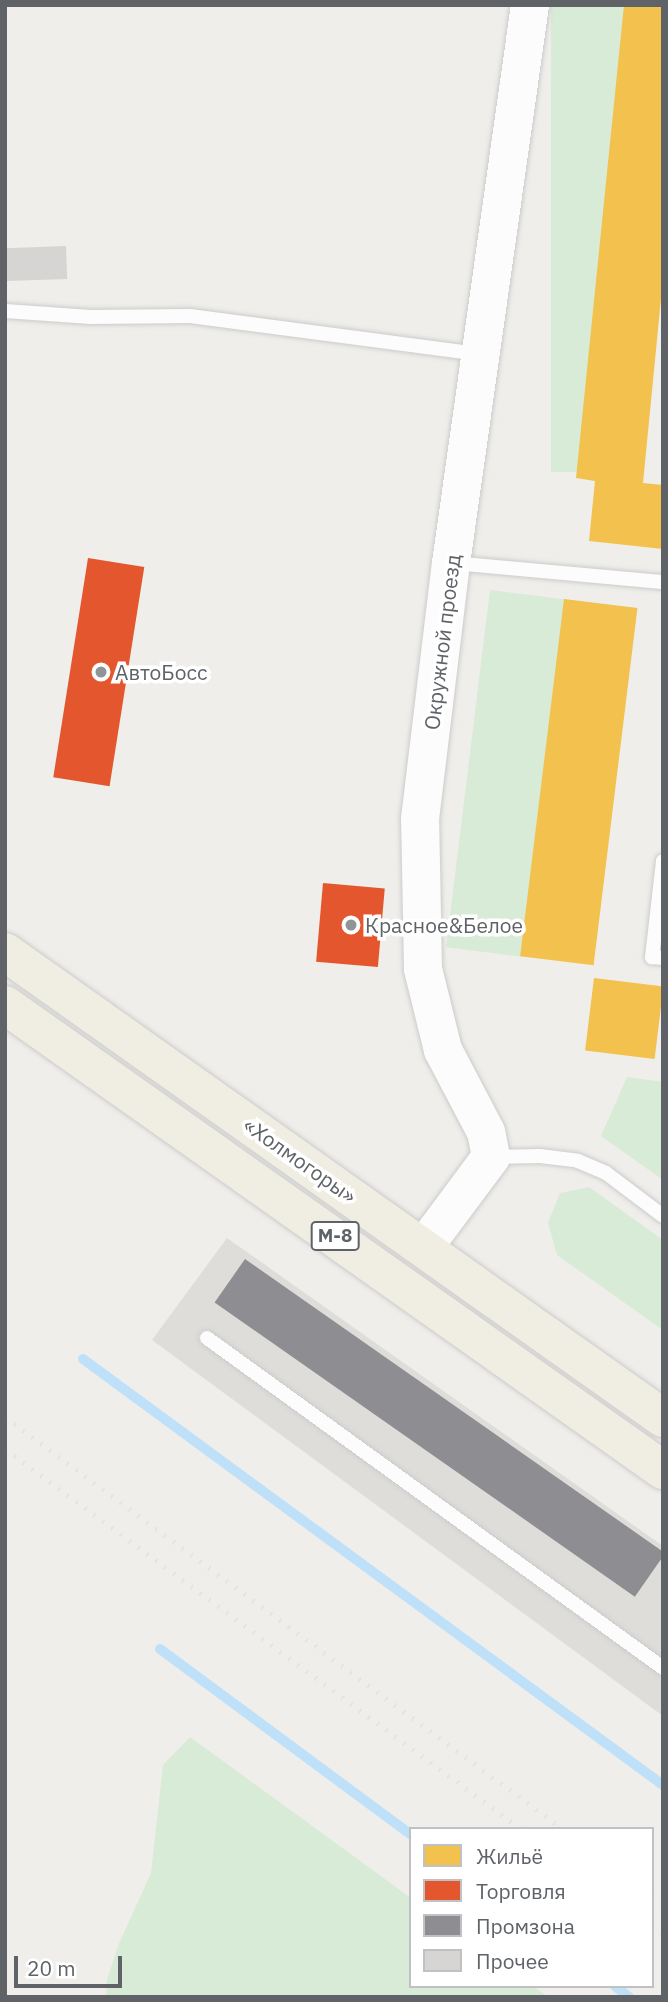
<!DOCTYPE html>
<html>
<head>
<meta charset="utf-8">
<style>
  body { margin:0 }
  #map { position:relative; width:668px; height:2002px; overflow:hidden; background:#efeeea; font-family:"IBM Plex Sans",sans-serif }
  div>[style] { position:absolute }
  .industrial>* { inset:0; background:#dfddda }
  .green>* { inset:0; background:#d8ebd6; transform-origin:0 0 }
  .homes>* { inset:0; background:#f2c14e; transform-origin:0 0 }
  .shops>* { inset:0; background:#e4572e; transform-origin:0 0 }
  .industry>* { inset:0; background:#8d8d92; transform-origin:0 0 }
  .stream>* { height:10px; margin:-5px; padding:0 5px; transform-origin:5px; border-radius:5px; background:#bfe0f9 }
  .building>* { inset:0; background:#d6d5d3; transform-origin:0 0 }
  .roads { filter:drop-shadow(0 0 2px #cbcccc) drop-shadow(0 0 2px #cbcccc) }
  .lane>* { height:14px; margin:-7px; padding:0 7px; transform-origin:7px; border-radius:7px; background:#fdfcfc }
  .secondary>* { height:38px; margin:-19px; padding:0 19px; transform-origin:19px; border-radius:19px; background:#fdfcfc }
  .highway>* { height:38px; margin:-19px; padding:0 19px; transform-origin:19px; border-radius:19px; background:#f0ede3 }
  .rail>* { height:5px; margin-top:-2.5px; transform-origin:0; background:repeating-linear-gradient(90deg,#e4e4e4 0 2px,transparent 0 11px) }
  .dots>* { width:19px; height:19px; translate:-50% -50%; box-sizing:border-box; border:4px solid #fff; border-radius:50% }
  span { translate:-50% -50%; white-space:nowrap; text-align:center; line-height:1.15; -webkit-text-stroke:7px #fff; paint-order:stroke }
  .shield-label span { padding:2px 5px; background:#fff; border:2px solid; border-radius:5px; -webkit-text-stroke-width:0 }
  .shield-label { font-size:19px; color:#5f6368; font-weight:700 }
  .street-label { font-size:21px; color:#5f6368 }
  .poi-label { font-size:21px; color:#5f6368 }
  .left { translate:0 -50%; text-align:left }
  .frame { position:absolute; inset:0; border:7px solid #5f6368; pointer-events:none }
  .legend { position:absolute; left:409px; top:1827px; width:245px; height:161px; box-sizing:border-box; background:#fff; border:2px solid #bfc1c3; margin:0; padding:9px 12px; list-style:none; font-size:21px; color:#5f6368 }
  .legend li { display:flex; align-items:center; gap:14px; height:35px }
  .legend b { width:35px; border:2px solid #bfc1c3 }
  .scale { position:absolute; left:14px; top:1956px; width:108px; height:32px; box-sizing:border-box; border:4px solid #5f6368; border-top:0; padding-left:9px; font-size:21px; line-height:24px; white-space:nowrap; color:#5f6368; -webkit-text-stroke:5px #fff; paint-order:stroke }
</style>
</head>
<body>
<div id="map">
  <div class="industrial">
    <i style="clip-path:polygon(227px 1238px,663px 1546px,663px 1716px,152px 1340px)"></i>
  </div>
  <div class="green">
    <i style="left:551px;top:5px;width:73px;height:467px"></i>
    <i style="left:490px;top:590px;width:75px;height:360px;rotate:7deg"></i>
    <i style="clip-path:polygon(627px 1077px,663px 1082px,663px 1180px,601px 1136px)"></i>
    <i style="clip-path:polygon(589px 1187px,663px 1240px,663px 1330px,557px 1255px,548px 1223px,560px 1193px)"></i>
    <i style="clip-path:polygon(190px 1737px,411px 1898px,411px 1986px,533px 1986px,548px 1997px,106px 1997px,107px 1980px,118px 1946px,151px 1873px,163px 1765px)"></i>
  </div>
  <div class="homes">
    <i style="clip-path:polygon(624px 5px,663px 5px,663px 278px,643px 483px,663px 485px,663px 549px,589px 541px,595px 481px,576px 478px)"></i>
    <i style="left:564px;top:599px;width:74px;height:360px;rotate:7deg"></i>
    <i style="left:594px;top:978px;width:70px;height:73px;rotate:7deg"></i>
  </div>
  <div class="shops">
    <i style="left:88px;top:558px;width:57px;height:222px;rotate:9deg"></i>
    <i style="left:323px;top:883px;width:62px;height:79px;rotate:5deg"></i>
  </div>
  <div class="industry">
    <i style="left:245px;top:1259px;width:513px;height:53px;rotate:35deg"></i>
  </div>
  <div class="stream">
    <i style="left:83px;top:1359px;width:720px;rotate:36.3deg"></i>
    <i style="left:160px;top:1649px;width:312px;rotate:36.5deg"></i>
    <i style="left:615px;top:1986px;width:18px;rotate:38deg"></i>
  </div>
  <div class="building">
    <i style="left:66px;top:246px;width:33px;height:61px;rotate:88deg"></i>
  </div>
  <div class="roads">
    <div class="lane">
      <i style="left:5px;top:311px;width:86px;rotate:4deg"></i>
      <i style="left:91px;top:317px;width:99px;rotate:-0.6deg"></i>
      <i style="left:190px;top:316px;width:292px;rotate:7.5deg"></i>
      <i style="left:453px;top:563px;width:211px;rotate:5.2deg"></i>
      <i style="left:663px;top:861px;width:97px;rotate:96.5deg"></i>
      <i style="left:652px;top:957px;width:11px;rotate:5deg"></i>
      <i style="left:493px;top:1157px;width:47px;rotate:-1.2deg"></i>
      <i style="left:540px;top:1156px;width:38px;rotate:7deg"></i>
      <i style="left:578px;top:1161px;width:30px;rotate:23deg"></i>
      <i style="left:606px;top:1173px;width:71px;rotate:37deg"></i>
      <i style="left:207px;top:1338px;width:563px;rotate:35.89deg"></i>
    </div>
    <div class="secondary">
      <i style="left:424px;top:1247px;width:112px;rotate:-53.3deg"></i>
      <i style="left:491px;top:1157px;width:25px;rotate:-101deg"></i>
      <i style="left:486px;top:1132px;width:93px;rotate:-117.7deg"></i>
      <i style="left:443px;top:1050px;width:83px;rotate:-103.9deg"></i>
      <i style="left:423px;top:969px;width:150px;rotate:-91.1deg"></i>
      <i style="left:420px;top:819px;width:258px;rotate:-83.1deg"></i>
      <i style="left:451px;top:563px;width:564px;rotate:-81.94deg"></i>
    </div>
    <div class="highway">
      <i style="left:5px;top:952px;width:806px;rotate:35.31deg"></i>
      <i style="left:5px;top:1005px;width:806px;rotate:35.25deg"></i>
    </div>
  </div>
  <div class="rail">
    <i style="left:5px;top:1417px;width:694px;rotate:36.44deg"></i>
    <i style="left:5px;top:1449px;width:641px;rotate:36.37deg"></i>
    <i style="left:652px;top:1895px;width:14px;rotate:36deg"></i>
    <i style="left:652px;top:1925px;width:14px;rotate:36deg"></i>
  </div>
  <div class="dots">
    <i style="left:101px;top:672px;background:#919496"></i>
    <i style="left:351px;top:925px;background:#919496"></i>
  </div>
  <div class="shield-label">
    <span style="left:335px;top:1236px">М-8</span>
  </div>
  <div class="street-label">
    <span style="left:442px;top:642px;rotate:-83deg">Окружной проезд</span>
    <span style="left:300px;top:1160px;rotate:35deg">«Холмогоры»</span>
  </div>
  <div class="poi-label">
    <span class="left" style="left:115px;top:672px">АвтоБосс</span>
    <span class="left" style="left:365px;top:925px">Красное&amp;Белое</span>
  </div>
  <div class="frame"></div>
  <ul class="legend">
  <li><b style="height:19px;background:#f2c14e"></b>Жильё</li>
  <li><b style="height:19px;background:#e4572e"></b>Торговля</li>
  <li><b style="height:19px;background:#8d8d92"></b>Промзона</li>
  <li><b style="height:19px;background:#d6d5d3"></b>Прочее</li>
  </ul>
  <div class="scale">20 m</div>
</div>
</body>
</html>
